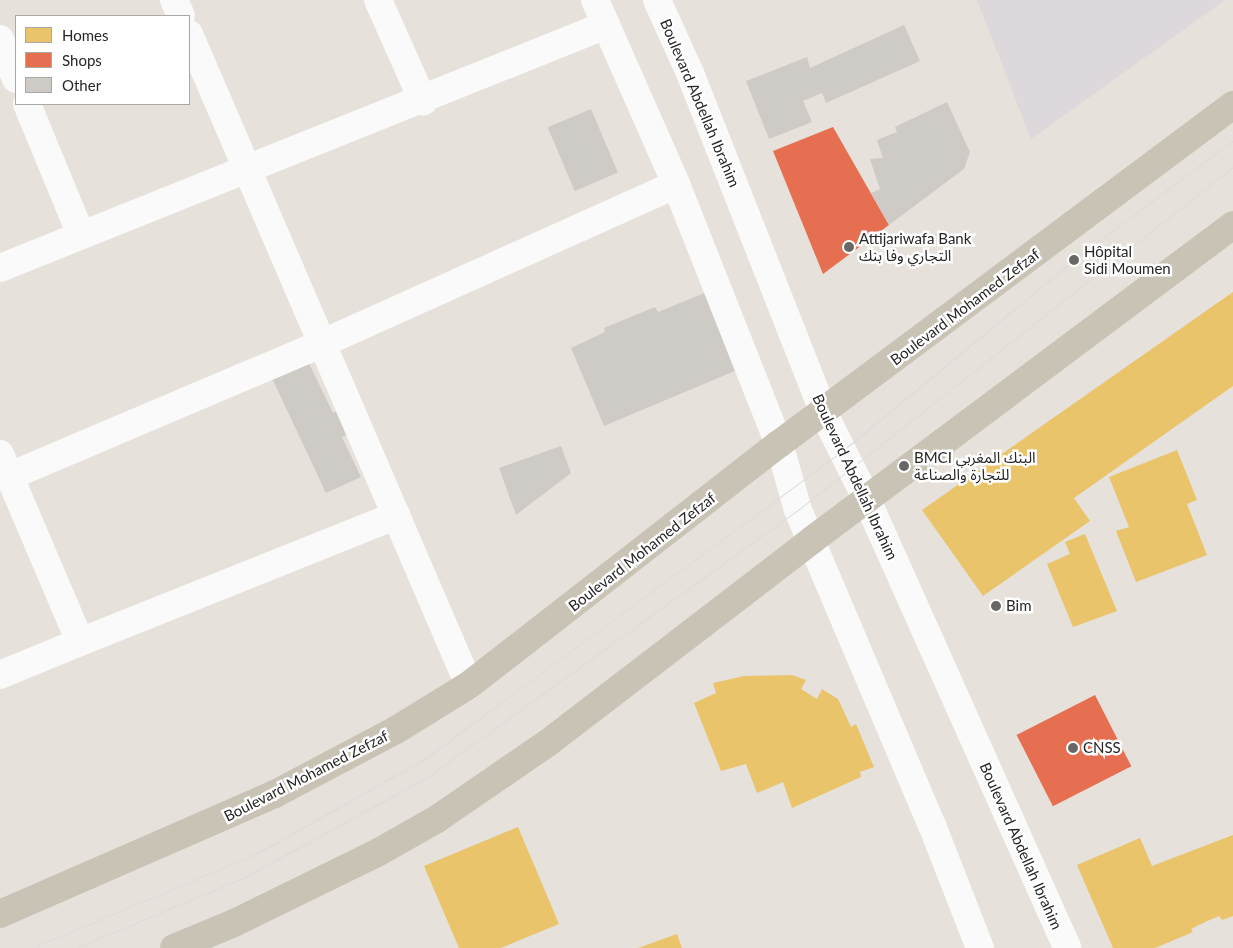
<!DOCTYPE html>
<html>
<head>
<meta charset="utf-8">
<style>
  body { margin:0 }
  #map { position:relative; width:1233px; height:948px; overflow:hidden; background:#e6e1db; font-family:Lato,"Noto Sans Arabic",sans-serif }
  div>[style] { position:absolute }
  .industrial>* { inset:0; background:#dcd8db }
  .homes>* { inset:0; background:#e9c46a }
  .shops>* { inset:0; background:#e76f51; transform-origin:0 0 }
  .building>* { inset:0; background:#cecbc7; transform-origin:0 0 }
  .minor>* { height:28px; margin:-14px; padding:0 14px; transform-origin:14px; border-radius:14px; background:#fbfafa }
  .major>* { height:28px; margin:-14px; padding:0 14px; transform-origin:14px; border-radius:14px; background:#c9c3b6 }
  .tram>* { height:1px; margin:-0.5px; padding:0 0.5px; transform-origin:0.5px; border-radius:0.5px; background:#dcdbdd }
  .dots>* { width:14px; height:14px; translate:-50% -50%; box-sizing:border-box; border:2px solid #fff; border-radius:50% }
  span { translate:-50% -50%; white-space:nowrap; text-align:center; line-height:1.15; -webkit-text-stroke:5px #fff; paint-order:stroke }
  .street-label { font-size:15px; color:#262626 }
  .poi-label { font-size:15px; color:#262626 }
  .left { translate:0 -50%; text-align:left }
  .legend { position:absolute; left:15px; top:15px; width:175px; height:90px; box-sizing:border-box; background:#fff; border:1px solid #a8a8a8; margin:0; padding:6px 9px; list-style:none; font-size:15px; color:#262626 }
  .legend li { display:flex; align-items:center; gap:10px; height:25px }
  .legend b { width:25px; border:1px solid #a8a8a8 }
</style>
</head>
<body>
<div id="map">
  <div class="industrial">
    <i style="clip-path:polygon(977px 0,1225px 0,1031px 139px)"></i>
  </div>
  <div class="homes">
    <i style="clip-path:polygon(1233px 292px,1233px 386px,1074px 498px,1090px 521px,983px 596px,922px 510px)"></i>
    <i style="clip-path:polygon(1177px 450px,1197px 500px,1187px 504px,1207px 555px,1136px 582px,1116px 531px,1129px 527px,1109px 477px)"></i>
    <i style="clip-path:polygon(1085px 534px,1117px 611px,1073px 627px,1047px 564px,1070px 554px,1065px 542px)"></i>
    <i style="clip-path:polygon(792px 675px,806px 680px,801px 689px,817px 699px,822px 689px,838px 699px,851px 727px,856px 724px,874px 767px,860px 772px,861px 777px,792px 808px,783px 782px,757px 793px,746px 764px,721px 771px,694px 703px,716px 693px,713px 683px,744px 676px)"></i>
    <i style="clip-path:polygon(518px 827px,559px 924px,501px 948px,459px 948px,424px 866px)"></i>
    <i style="clip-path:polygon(1233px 835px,1233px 916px,1222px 920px,1219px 916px,1205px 922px,1191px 929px,1193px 932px,1155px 948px,1113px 948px,1077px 865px,1140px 838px,1152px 866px)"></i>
    <i style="clip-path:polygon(677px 934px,682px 948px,638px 948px)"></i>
  </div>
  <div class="shops">
    <i style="clip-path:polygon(833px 127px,889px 225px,823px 274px,773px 151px)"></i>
    <i style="left:1095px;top:695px;width:80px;height:88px;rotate:63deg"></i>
  </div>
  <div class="building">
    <i style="clip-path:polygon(904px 25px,920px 61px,826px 103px,822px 93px,803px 101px,812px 122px,769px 139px,746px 81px,807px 57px,810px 68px)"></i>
    <i style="clip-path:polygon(947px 102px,970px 152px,964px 169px,889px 225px,871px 193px,880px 189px,870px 159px,883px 158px,877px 140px,897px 132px,895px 127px)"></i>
    <i style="left:591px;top:109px;width:69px;height:47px;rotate:67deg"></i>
    <i style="clip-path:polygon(709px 291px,742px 368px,604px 426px,571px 348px,605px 332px,604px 328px,655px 307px,658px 312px)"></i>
    <i style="clip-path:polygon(305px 355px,333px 413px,340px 410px,351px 433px,342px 437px,361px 477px,326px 493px,269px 372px)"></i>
    <i style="clip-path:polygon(561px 446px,571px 473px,516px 515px,499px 468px)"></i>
  </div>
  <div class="minor">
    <i style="left:174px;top:0;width:17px;rotate:66deg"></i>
    <i style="left:378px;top:0;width:111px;rotate:66deg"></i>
    <i style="left:595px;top:0;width:201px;rotate:66.2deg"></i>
    <i style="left:676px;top:184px;width:280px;rotate:68.4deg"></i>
    <i style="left:779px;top:444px;width:69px;rotate:73.9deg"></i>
    <i style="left:798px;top:510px;width:342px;rotate:67deg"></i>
    <i style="left:932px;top:825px;width:132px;rotate:68.7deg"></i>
    <i style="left:657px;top:0;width:80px;rotate:65.7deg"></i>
    <i style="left:690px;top:73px;width:366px;rotate:68.5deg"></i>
    <i style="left:824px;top:414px;width:96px;rotate:63.4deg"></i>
    <i style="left:867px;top:500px;width:491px;rotate:65.9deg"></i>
    <i style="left:189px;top:34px;width:709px;rotate:66.73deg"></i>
    <i style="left:0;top:39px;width:43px;rotate:68.2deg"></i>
    <i style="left:27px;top:104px;width:142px;rotate:67.6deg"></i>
    <i style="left:0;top:268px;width:653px;rotate:-21.85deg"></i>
    <i style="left:0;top:454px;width:204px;rotate:66.9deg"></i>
    <i style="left:80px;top:642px;width:87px;rotate:157.6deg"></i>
    <i style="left:10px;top:476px;width:340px;rotate:-23deg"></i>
    <i style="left:323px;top:343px;width:387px;rotate:-24.2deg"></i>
    <i style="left:80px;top:642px;width:341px;rotate:-21.8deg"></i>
  </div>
  <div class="major">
    <i style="left:0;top:914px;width:300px;rotate:-23.6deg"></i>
    <i style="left:275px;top:794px;width:137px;rotate:-27.9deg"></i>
    <i style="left:396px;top:730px;width:86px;rotate:-31.7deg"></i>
    <i style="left:469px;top:685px;width:393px;rotate:-37.9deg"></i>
    <i style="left:779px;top:444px;width:567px;rotate:-36.75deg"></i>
    <i style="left:174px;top:948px;width:63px;rotate:-22.5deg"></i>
    <i style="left:232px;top:924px;width:161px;rotate:-26.1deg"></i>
    <i style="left:377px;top:853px;width:69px;rotate:-29.5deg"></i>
    <i style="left:437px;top:819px;width:136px;rotate:-34.5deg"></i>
    <i style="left:549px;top:742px;width:332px;rotate:-37.5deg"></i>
    <i style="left:812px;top:540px;width:526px;rotate:-36.8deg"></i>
  </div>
  <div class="tram">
    <i style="left:32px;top:948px;width:243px;rotate:-22.8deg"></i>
    <i style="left:256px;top:854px;width:192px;rotate:-29.4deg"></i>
    <i style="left:423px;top:760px;width:519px;rotate:-36.38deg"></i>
    <i style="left:841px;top:452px;width:302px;rotate:-39.5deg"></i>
    <i style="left:1074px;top:260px;width:199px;rotate:-37deg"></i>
    <i style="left:76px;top:948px;width:186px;rotate:-22.8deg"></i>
    <i style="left:247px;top:876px;width:204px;rotate:-28.7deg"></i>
    <i style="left:426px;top:778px;width:458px;rotate:-35.8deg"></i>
    <i style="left:798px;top:510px;width:554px;rotate:-38.26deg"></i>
  </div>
  <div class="dots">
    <i style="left:849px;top:247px;background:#696765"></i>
    <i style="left:1074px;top:260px;background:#696765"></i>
    <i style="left:904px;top:466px;background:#696765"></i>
    <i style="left:996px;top:606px;background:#696765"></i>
    <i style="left:1073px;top:748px;background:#696765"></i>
  </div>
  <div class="street-label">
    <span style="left:700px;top:103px;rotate:67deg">Boulevard Abdellah Ibrahim</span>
    <span style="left:965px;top:307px;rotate:-37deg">Boulevard Mohamed Zefzaf</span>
    <span style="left:855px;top:477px;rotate:65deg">Boulevard Abdellah Ibrahim</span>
    <span style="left:642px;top:552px;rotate:-38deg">Boulevard Mohamed Zefzaf</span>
    <span style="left:306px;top:776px;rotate:-27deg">Boulevard Mohamed Zefzaf</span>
    <span style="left:1021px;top:846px;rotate:66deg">Boulevard Abdellah Ibrahim</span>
  </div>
  <div class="poi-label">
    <span class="left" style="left:859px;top:247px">Attijariwafa Bank<br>التجاري وفا بنك</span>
    <span class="left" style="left:1084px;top:260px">Hôpital<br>Sidi Moumen</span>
    <span class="left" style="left:914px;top:466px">BMCI البنك المغربي<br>للتجارة والصناعة</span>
    <span class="left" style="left:1006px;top:606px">Bim</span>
    <span class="left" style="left:1083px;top:748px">CNSS</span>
  </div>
  <ul class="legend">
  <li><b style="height:14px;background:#e9c46a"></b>Homes</li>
  <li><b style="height:14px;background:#e76f51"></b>Shops</li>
  <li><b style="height:14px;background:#cecbc7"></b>Other</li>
  </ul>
</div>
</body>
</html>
